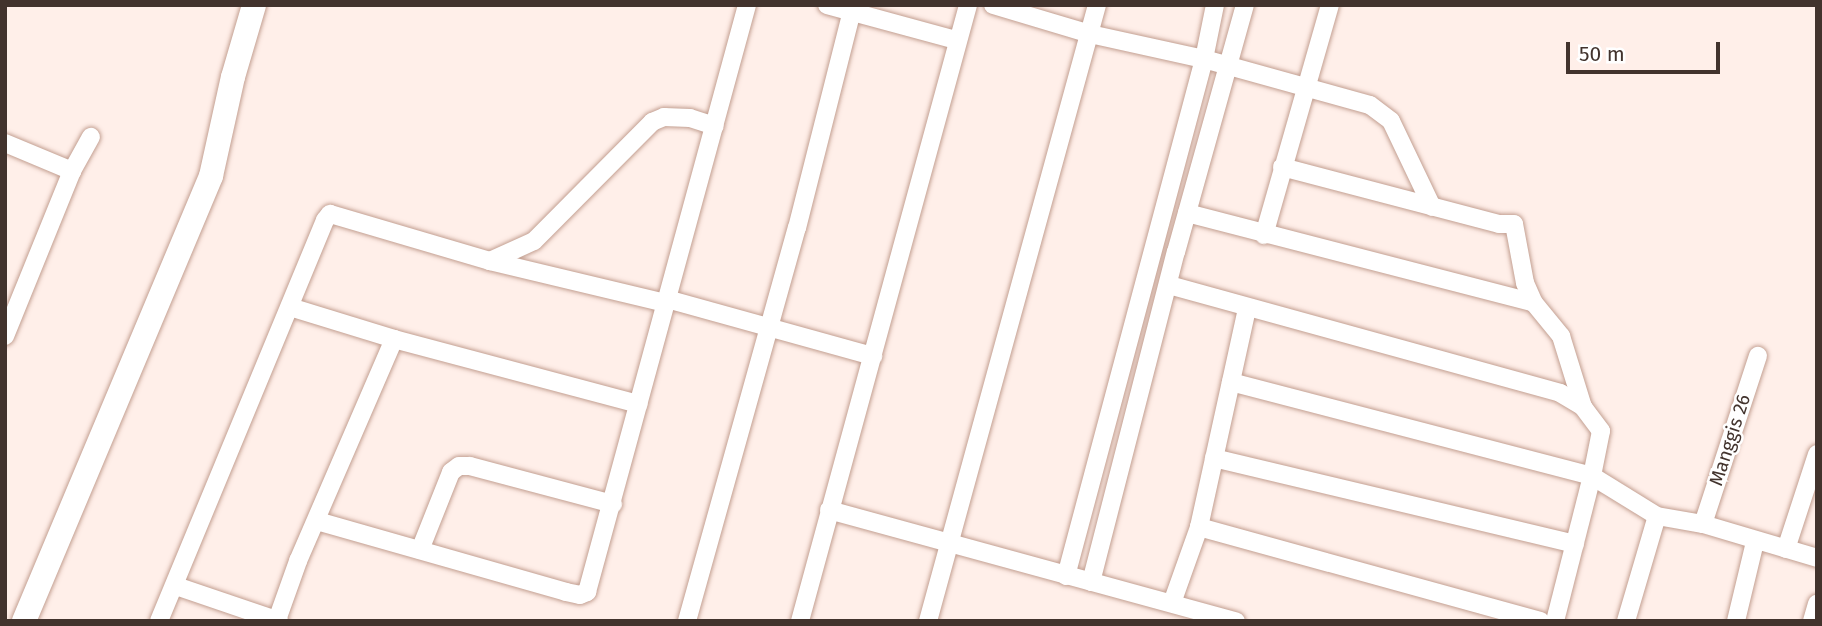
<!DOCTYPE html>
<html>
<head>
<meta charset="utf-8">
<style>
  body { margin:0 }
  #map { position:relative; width:1822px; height:626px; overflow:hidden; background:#ffefe9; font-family:"Fira Sans",sans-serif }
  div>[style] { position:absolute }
  .roads { filter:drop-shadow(0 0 2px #c39f91) drop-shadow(0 0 2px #c39f91) }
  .street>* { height:18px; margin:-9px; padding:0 9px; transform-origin:9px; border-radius:9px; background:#fff }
  .secondary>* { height:24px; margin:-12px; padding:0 12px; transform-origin:12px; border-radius:12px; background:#fff }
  span { translate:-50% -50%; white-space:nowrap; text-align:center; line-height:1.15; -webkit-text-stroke:5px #fff; paint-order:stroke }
  .street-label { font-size:19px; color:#42332d }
  .frame { position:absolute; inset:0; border:7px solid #42332d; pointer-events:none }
  .scale { position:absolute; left:1566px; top:42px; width:154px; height:32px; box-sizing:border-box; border:4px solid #42332d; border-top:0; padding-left:9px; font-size:21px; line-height:24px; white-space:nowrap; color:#42332d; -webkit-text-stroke:5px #fff; paint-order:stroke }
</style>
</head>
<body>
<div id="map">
  <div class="roads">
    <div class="street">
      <i style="left:827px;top:5px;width:134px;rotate:15.2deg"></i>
      <i style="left:993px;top:5px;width:101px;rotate:16.6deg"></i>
      <i style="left:1090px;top:34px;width:117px;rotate:12.4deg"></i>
      <i style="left:1204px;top:59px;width:172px;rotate:15.5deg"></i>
      <i style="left:1370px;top:105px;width:26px;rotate:37deg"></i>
      <i style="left:1391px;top:121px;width:95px;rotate:64.5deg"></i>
      <i style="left:5px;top:143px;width:73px;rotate:22.7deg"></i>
      <i style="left:1282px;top:167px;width:224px;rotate:14.7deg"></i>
      <i style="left:1499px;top:224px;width:15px"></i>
      <i style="left:1514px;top:224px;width:60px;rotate:79.4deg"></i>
      <i style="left:1525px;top:283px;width:22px;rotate:66deg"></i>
      <i style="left:1534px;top:303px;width:43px;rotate:50.7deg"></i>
      <i style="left:1561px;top:336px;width:74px;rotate:72.8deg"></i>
      <i style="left:1187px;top:213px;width:358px;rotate:14.5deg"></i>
      <i style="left:1264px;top:235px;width:239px;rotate:-74deg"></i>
      <i style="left:490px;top:261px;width:48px;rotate:-24.4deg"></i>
      <i style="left:534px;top:241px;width:168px;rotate:-45.2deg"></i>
      <i style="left:652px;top:122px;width:13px;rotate:-23deg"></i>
      <i style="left:664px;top:117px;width:26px;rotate:2deg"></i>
      <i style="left:690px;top:118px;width:26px;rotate:18deg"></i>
      <i style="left:1169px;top:285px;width:406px;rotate:15.4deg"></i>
      <i style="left:1560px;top:393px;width:27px;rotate:31deg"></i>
      <i style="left:1583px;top:407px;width:30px;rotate:53deg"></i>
      <i style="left:1601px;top:431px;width:46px;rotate:101.3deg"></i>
      <i style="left:1592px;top:476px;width:76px;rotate:31.6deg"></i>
      <i style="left:1657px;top:516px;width:47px;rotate:9.9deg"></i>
      <i style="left:1703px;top:524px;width:119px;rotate:16.6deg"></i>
      <i style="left:667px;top:299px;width:214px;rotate:15.5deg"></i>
      <i style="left:290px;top:307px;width:109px;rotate:17.1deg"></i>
      <i style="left:394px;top:339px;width:253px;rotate:14.9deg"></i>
      <i style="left:5px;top:336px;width:178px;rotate:-67.9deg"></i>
      <i style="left:72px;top:171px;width:39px;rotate:-61deg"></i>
      <i style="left:1231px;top:382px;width:373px;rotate:14.6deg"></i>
      <i style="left:1592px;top:476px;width:150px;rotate:104.3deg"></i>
      <i style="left:1214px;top:458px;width:371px;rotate:13.4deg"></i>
      <i style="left:829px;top:510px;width:422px;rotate:15.3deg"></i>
      <i style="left:317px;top:521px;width:259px;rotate:15.9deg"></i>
      <i style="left:566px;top:592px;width:14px;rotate:12deg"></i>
      <i style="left:580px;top:595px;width:8px;rotate:-23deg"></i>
      <i style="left:587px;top:592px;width:608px;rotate:-74.75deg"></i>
      <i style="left:1703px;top:524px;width:177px;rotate:-71.9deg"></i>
      <i style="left:1199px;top:527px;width:354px;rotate:15.4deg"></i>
      <i style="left:1786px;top:549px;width:100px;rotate:-71.9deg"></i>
      <i style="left:420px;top:550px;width:84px;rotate:-68.3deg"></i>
      <i style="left:451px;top:472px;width:10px;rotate:-37deg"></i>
      <i style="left:459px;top:466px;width:11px"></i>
      <i style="left:470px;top:466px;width:148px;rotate:14.9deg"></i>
      <i style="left:1066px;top:576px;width:535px;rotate:-75.05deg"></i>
      <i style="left:1204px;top:59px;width:55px;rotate:-78.5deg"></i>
      <i style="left:1091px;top:582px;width:341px;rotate:-75.6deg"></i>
      <i style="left:1176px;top:252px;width:256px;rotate:-74.4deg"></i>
      <i style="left:176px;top:586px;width:109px;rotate:18.8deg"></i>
      <i style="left:1172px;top:603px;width:81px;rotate:-70.4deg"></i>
      <i style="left:1199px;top:527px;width:223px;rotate:-77.6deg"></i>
      <i style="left:277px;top:620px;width:63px;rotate:-70.4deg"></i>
      <i style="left:298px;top:561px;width:242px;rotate:-66.6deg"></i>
      <i style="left:159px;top:621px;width:434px;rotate:-67.5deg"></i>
      <i style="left:325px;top:220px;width:8px;rotate:-50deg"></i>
      <i style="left:330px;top:214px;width:167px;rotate:16.4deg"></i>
      <i style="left:490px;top:261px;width:180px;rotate:13.5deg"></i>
      <i style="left:687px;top:621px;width:408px;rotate:-74.4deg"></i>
      <i style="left:797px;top:228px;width:224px;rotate:-75.8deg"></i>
      <i style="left:800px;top:621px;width:638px;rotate:-74.74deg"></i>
      <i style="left:928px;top:621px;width:639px;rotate:-74.66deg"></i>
      <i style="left:1626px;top:621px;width:109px;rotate:-73.6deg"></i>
      <i style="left:1736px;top:621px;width:81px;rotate:-76.5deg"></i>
      <i style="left:1812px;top:621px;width:18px;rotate:-74deg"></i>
    </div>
    <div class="secondary">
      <i style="left:24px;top:621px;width:483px;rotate:-67.2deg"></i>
      <i style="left:211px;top:176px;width:101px;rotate:-77.5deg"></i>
      <i style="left:233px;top:77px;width:75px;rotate:-73.7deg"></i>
    </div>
  </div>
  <div class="street-label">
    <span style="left:1730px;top:440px;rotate:-72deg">Manggis 26</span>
  </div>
  <div class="frame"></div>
  <div class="scale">50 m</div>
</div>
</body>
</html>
